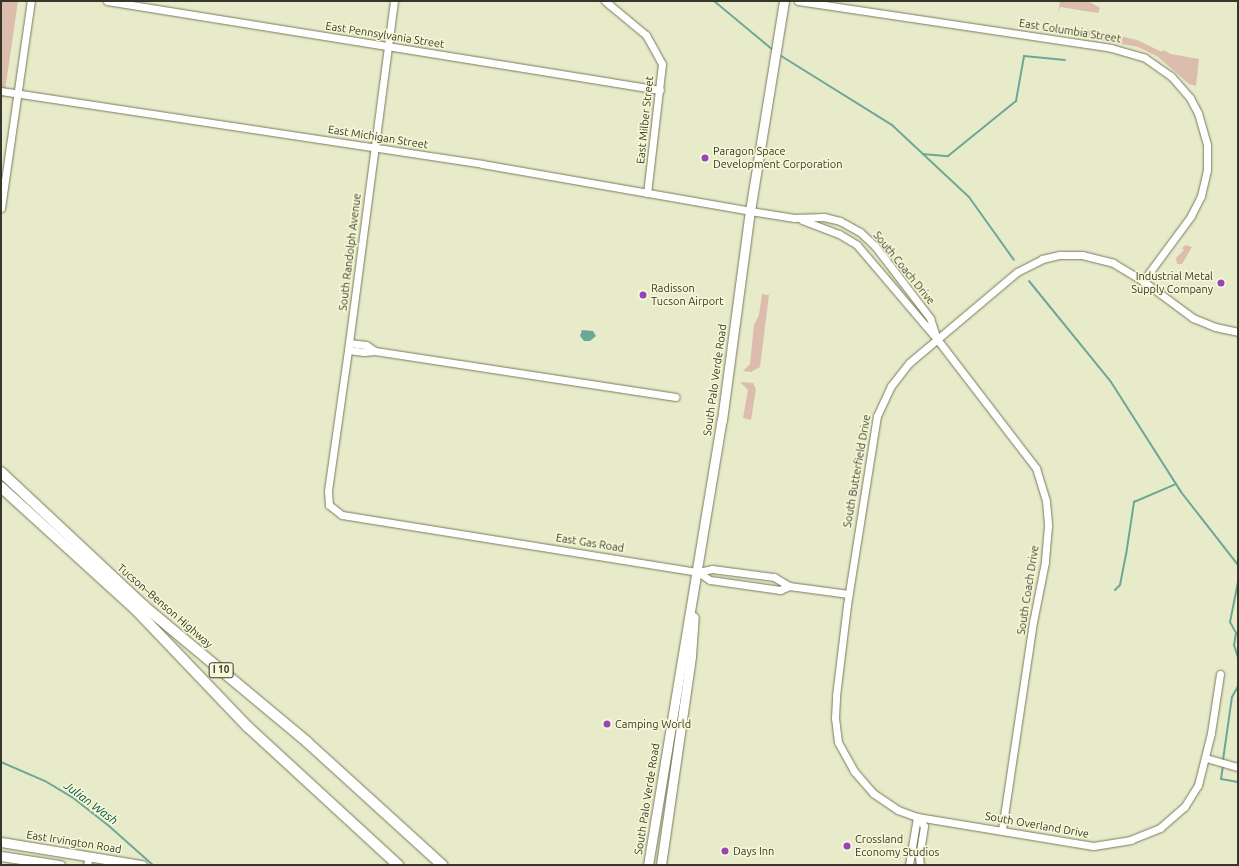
<!DOCTYPE html>
<html>
<head>
<meta charset="utf-8">
<style>
  body { margin:0 }
  #map { position:relative; width:1239px; height:866px; overflow:hidden; background:#e8ebca; font-family:Ubuntu,sans-serif }
  div>[style] { position:absolute }
  .green>* { inset:0; background:#dcbcad }
  .water>* { inset:0; background:#6da897 }
  .stream>* { height:2px; margin:-1px; padding:0 1px; transform-origin:1px; border-radius:1px; background:#6da897 }
  .roads { filter:drop-shadow(0 0 1px #787a5c) drop-shadow(0 0 1px #787a5c) }
  .minor>* { height:7px; margin:-3.5px; padding:0 3.5px; transform-origin:3.5px; border-radius:3.5px; background:#fff }
  .major>* { height:9px; margin:-4.5px; padding:0 4.5px; transform-origin:4.5px; border-radius:4.5px; background:#fff }
  .highway>* { height:10px; margin:-5px; padding:0 5px; transform-origin:5px; border-radius:5px; background:#fff }
  .dots>* { width:11px; height:11px; translate:-50% -50%; box-sizing:border-box; border:2px solid #f6f8d7; border-radius:50% }
  span { translate:-50% -50%; white-space:nowrap; text-align:center; line-height:1.15; -webkit-text-stroke:3px #f6f8d7; paint-order:stroke }
  .shield-label span { padding:1px 3px; background:#f6f8d7; border:1px solid; border-radius:3px; -webkit-text-stroke-width:0 }
  .shield-label { font-size:10px; color:#36372a; font-weight:700 }
  .street-label { font-size:11px; color:#36372a }
  .poi-label { font-size:11px; color:#36372a }
  .left { translate:0 -50%; text-align:left }
  .right { translate:-100% -50%; text-align:right }
  .water-label { font-size:12px; color:#005645; font-style:italic }
  .frame { position:absolute; inset:0; border:2px solid #36372a; pointer-events:none }
</style>
</head>
<body>
<div id="map">
  <div class="green">
    <i style="clip-path:polygon(1px 1px,18px 1px,4px 97px,1px 97px)"></i>
    <i style="clip-path:polygon(1060px 1px,1088px 1px,1100px 8px,1098px 13px,1060px 7px,1058px 14px)"></i>
    <i style="clip-path:polygon(1059px 27px,1108px 33px,1137px 40px,1162px 52px,1163px 50px,1171px 54px,1199px 59px,1196px 86px,1189px 84px,1157px 56px,1138px 47px,1058px 32px)"></i>
    <i style="clip-path:polygon(1186px 245px,1192px 247px,1182px 264px,1177px 264px,1176px 258px,1184px 250px,1182px 248px)"></i>
    <i style="clip-path:polygon(762px 294px,769px 295px,760px 367px,751px 372px,743px 371px,750px 364px,754px 325px,759px 315px)"></i>
    <i style="clip-path:polygon(740px 382px,753px 383px,756px 389px,751px 420px,743px 418px,748px 390px)"></i>
  </div>
  <div class="water">
    <i style="clip-path:polygon(582px 330px,593px 331px,596px 336px,590px 341px,584px 341px,580px 336px)"></i>
  </div>
  <div class="stream">
    <i style="left:714px;top:1px;width:77px;rotate:39.7deg"></i>
    <i style="left:778px;top:54px;width:134px;rotate:31.9deg"></i>
    <i style="left:892px;top:125px;width:105px;rotate:43.1deg"></i>
    <i style="left:969px;top:197px;width:77px;rotate:54.5deg"></i>
    <i style="left:923px;top:154px;width:25px;rotate:5deg"></i>
    <i style="left:948px;top:156px;width:87px;rotate:-39deg"></i>
    <i style="left:1016px;top:101px;width:46px;rotate:-79.9deg"></i>
    <i style="left:1024px;top:56px;width:41px;rotate:5.6deg"></i>
    <i style="left:1029px;top:281px;width:130px;rotate:50.9deg"></i>
    <i style="left:1111px;top:382px;width:130px;rotate:57.5deg"></i>
    <i style="left:1181px;top:492px;width:93px;rotate:52deg"></i>
    <i style="left:1238px;top:582px;width:41px;rotate:101.3deg"></i>
    <i style="left:1230px;top:622px;width:13px;rotate:61deg"></i>
    <i style="left:1236px;top:633px;width:12px;rotate:99deg"></i>
    <i style="left:1234px;top:645px;width:13px;rotate:72deg"></i>
    <i style="left:1115px;top:590px;width:7px;rotate:-45deg"></i>
    <i style="left:1120px;top:585px;width:31px;rotate:-79deg"></i>
    <i style="left:1126px;top:555px;width:54px;rotate:-81.4deg"></i>
    <i style="left:1134px;top:502px;width:46px;rotate:-23.2deg"></i>
    <i style="left:1223px;top:760px;width:64px;rotate:-81.9deg"></i>
    <i style="left:1232px;top:697px;width:13px;rotate:-61deg"></i>
    <i style="left:1px;top:762px;width:48px;rotate:23.4deg"></i>
    <i style="left:45px;top:781px;width:31px;rotate:31deg"></i>
    <i style="left:72px;top:797px;width:47px;rotate:38.1deg"></i>
    <i style="left:109px;top:826px;width:59px;rotate:41.6deg"></i>
    <i style="left:1223px;top:765px;width:14px;rotate:98deg"></i>
    <i style="left:1221px;top:779px;width:17px;rotate:10deg"></i>
  </div>
  <div class="roads">
    <div class="minor">
      <i style="left:107px;top:1px;width:560px;rotate:9.14deg"></i>
      <i style="left:394px;top:1px;width:345px;rotate:97.5deg"></i>
      <i style="left:349px;top:343px;width:149px;rotate:98.1deg"></i>
      <i style="left:328px;top:491px;width:14px;rotate:86deg"></i>
      <i style="left:329px;top:505px;width:16px;rotate:38deg"></i>
      <i style="left:342px;top:515px;width:361px;rotate:9.1deg"></i>
      <i style="left:698px;top:572px;width:14px;rotate:-12deg"></i>
      <i style="left:712px;top:569px;width:63px;rotate:7.4deg"></i>
      <i style="left:774px;top:577px;width:17px;rotate:31deg"></i>
      <i style="left:789px;top:586px;width:60px;rotate:7.7deg"></i>
      <i style="left:605px;top:1px;width:53px;rotate:39.7deg"></i>
      <i style="left:646px;top:35px;width:33px;rotate:61deg"></i>
      <i style="left:662px;top:64px;width:130px;rotate:96.6deg"></i>
      <i style="left:798px;top:1px;width:317px;rotate:8.5deg"></i>
      <i style="left:1111px;top:48px;width:35px;rotate:16deg"></i>
      <i style="left:1145px;top:58px;width:32px;rotate:35deg"></i>
      <i style="left:1171px;top:76px;width:29px;rotate:49deg"></i>
      <i style="left:1190px;top:98px;width:17px;rotate:62deg"></i>
      <i style="left:1198px;top:113px;width:33px;rotate:74deg"></i>
      <i style="left:1207px;top:145px;width:25px;rotate:90deg"></i>
      <i style="left:1207px;top:170px;width:27px;rotate:103deg"></i>
      <i style="left:1201px;top:196px;width:22px;rotate:117deg"></i>
      <i style="left:1191px;top:216px;width:81px;rotate:126.4deg"></i>
      <i style="left:1px;top:91px;width:487px;rotate:8.6deg"></i>
      <i style="left:482px;top:164px;width:272px;rotate:9.9deg"></i>
      <i style="left:750px;top:211px;width:45px;rotate:9deg"></i>
      <i style="left:794px;top:218px;width:30px;rotate:-2deg"></i>
      <i style="left:824px;top:217px;width:16px;rotate:14deg"></i>
      <i style="left:840px;top:221px;width:23px;rotate:29deg"></i>
      <i style="left:860px;top:232px;width:21px;rotate:43deg"></i>
      <i style="left:875px;top:246px;width:91px;rotate:52.6deg"></i>
      <i style="left:930px;top:318px;width:22px;rotate:72deg"></i>
      <i style="left:1px;top:208px;width:209px;rotate:-81.8deg"></i>
      <i style="left:802px;top:220px;width:40px;rotate:21deg"></i>
      <i style="left:839px;top:234px;width:21px;rotate:31deg"></i>
      <i style="left:857px;top:245px;width:123px;rotate:49.6deg"></i>
      <i style="left:937px;top:339px;width:163px;rotate:52.5deg"></i>
      <i style="left:1036px;top:468px;width:34px;rotate:73deg"></i>
      <i style="left:1046px;top:501px;width:25px;rotate:85deg"></i>
      <i style="left:1048px;top:526px;width:36px;rotate:95deg"></i>
      <i style="left:1045px;top:562px;width:61px;rotate:101.3deg"></i>
      <i style="left:1033px;top:622px;width:210px;rotate:98.5deg"></i>
      <i style="left:349px;top:343px;width:17px;rotate:7deg"></i>
      <i style="left:366px;top:345px;width:11px;rotate:34deg"></i>
      <i style="left:348px;top:350px;width:16px;rotate:7deg"></i>
      <i style="left:364px;top:352px;width:11px;rotate:-5deg"></i>
      <i style="left:375px;top:351px;width:304px;rotate:8.7deg"></i>
      <i style="left:698px;top:572px;width:14px;rotate:34deg"></i>
      <i style="left:710px;top:580px;width:71px;rotate:8.1deg"></i>
      <i style="left:780px;top:590px;width:10px;rotate:-24deg"></i>
      <i style="left:1220px;top:674px;width:60px;rotate:98.7deg"></i>
      <i style="left:1211px;top:733px;width:54px;rotate:104deg"></i>
      <i style="left:1198px;top:785px;width:26px;rotate:122deg"></i>
      <i style="left:1184px;top:807px;width:32px;rotate:139deg"></i>
      <i style="left:1160px;top:828px;width:31px;rotate:158deg"></i>
      <i style="left:1131px;top:840px;width:38px;rotate:171deg"></i>
      <i style="left:1093px;top:846px;width:178px;rotate:-170.6deg"></i>
      <i style="left:917px;top:817px;width:20px;rotate:-160deg"></i>
      <i style="left:898px;top:810px;width:30px;rotate:-146deg"></i>
      <i style="left:873px;top:793px;width:29px;rotate:-131deg"></i>
      <i style="left:854px;top:771px;width:33px;rotate:-119deg"></i>
      <i style="left:838px;top:742px;width:24px;rotate:-97deg"></i>
      <i style="left:835px;top:718px;width:22px;rotate:-87deg"></i>
      <i style="left:836px;top:696px;width:92px;rotate:-83.1deg"></i>
      <i style="left:847px;top:605px;width:191px;rotate:-81deg"></i>
      <i style="left:877px;top:416px;width:33px;rotate:-65deg"></i>
      <i style="left:891px;top:386px;width:29px;rotate:-52deg"></i>
      <i style="left:909px;top:363px;width:141px;rotate:-40.1deg"></i>
      <i style="left:1017px;top:272px;width:28px;rotate:-27deg"></i>
      <i style="left:1042px;top:259px;width:17px;rotate:-13deg"></i>
      <i style="left:1059px;top:255px;width:23px"></i>
      <i style="left:1082px;top:255px;width:32px;rotate:14deg"></i>
      <i style="left:1113px;top:263px;width:35px;rotate:31deg"></i>
      <i style="left:1143px;top:281px;width:62px;rotate:36.5deg"></i>
      <i style="left:1193px;top:318px;width:24px;rotate:22deg"></i>
      <i style="left:1215px;top:327px;width:24px;rotate:12deg"></i>
      <i style="left:1206px;top:758px;width:33px;rotate:16deg"></i>
      <i style="left:917px;top:817px;width:11px;rotate:52deg"></i>
      <i style="left:924px;top:826px;width:30px;rotate:99deg"></i>
      <i style="left:919px;top:856px;width:9px;rotate:84deg"></i>
      <i style="left:87px;top:865px;width:9px;rotate:-77deg"></i>
      <i style="left:909px;top:865px;width:49px;rotate:-80.5deg"></i>
    </div>
    <div class="major">
      <i style="left:1px;top:842px;width:143px;rotate:9.3deg"></i>
      <i style="left:1px;top:856px;width:60px;rotate:8.7deg"></i>
      <i style="left:648px;top:865px;width:451px;rotate:-80.6deg"></i>
      <i style="left:722px;top:420px;width:211px;rotate:-82.4deg"></i>
      <i style="left:750px;top:211px;width:213px;rotate:-80.8deg"></i>
      <i style="left:661px;top:865px;width:211px;rotate:-81.8deg"></i>
      <i style="left:691px;top:656px;width:39px;rotate:-86deg"></i>
    </div>
    <div class="highway">
      <i style="left:1px;top:472px;width:196px;rotate:43.1deg"></i>
      <i style="left:144px;top:606px;width:212px;rotate:39.8deg"></i>
      <i style="left:307px;top:742px;width:183px;rotate:42.3deg"></i>
      <i style="left:1px;top:487px;width:183px;rotate:42.3deg"></i>
      <i style="left:136px;top:610px;width:162px;rotate:46.3deg"></i>
      <i style="left:248px;top:727px;width:204px;rotate:42.6deg"></i>
    </div>
  </div>
  <div class="dots">
    <i style="left:705px;top:158px;background:#9346b7"></i>
    <i style="left:1221px;top:283px;background:#9346b7"></i>
    <i style="left:643px;top:295px;background:#9346b7"></i>
    <i style="left:607px;top:724px;background:#9346b7"></i>
    <i style="left:847px;top:846px;background:#9346b7"></i>
    <i style="left:725px;top:851px;background:#9346b7"></i>
  </div>
  <div class="shield-label">
    <span style="left:221px;top:670px">I 10</span>
  </div>
  <div class="street-label">
    <span style="left:1070px;top:31px;rotate:9deg">East Columbia Street</span>
    <span style="left:385px;top:35px;rotate:9deg">East Pennsylvania Street</span>
    <span style="left:645px;top:120px;rotate:-84deg">East Milber Street</span>
    <span style="left:378px;top:137px;rotate:9deg">East Michigan Street</span>
    <span style="left:350px;top:252px;rotate:-83deg">South Randolph Avenue</span>
    <span style="left:904px;top:268px;rotate:51deg">South Coach Drive</span>
    <span style="left:715px;top:380px;rotate:-82deg">South Palo Verde Road</span>
    <span style="left:857px;top:471px;rotate:-80deg">South Butterfield Drive</span>
    <span style="left:590px;top:543px;rotate:9deg">East Gas Road</span>
    <span style="left:1028px;top:590px;rotate:-81deg">South Coach Drive</span>
    <span style="left:165px;top:606px;rotate:41deg">Tucson–Benson Highway</span>
    <span style="left:647px;top:799px;rotate:-81deg">South Palo Verde Road</span>
    <span style="left:1037px;top:825px;rotate:10deg">South Overland Drive</span>
    <span style="left:74px;top:842px;rotate:9deg">East Irvington Road</span>
  </div>
  <div class="poi-label">
    <span class="left" style="left:713px;top:158px">Paragon Space<br>Development Corporation</span>
    <span class="right" style="left:1213px;top:283px">Industrial Metal<br>Supply Company</span>
    <span class="left" style="left:651px;top:295px">Radisson<br>Tucson Airport</span>
    <span class="left" style="left:615px;top:724px">Camping World</span>
    <span class="left" style="left:855px;top:846px">Crossland<br>Economy Studios</span>
    <span class="left" style="left:733px;top:851px">Days Inn</span>
  </div>
  <div class="water-label">
    <span style="left:91px;top:803px;rotate:37deg">Julian Wash</span>
  </div>
  <div class="frame"></div>
</div>
</body>
</html>
